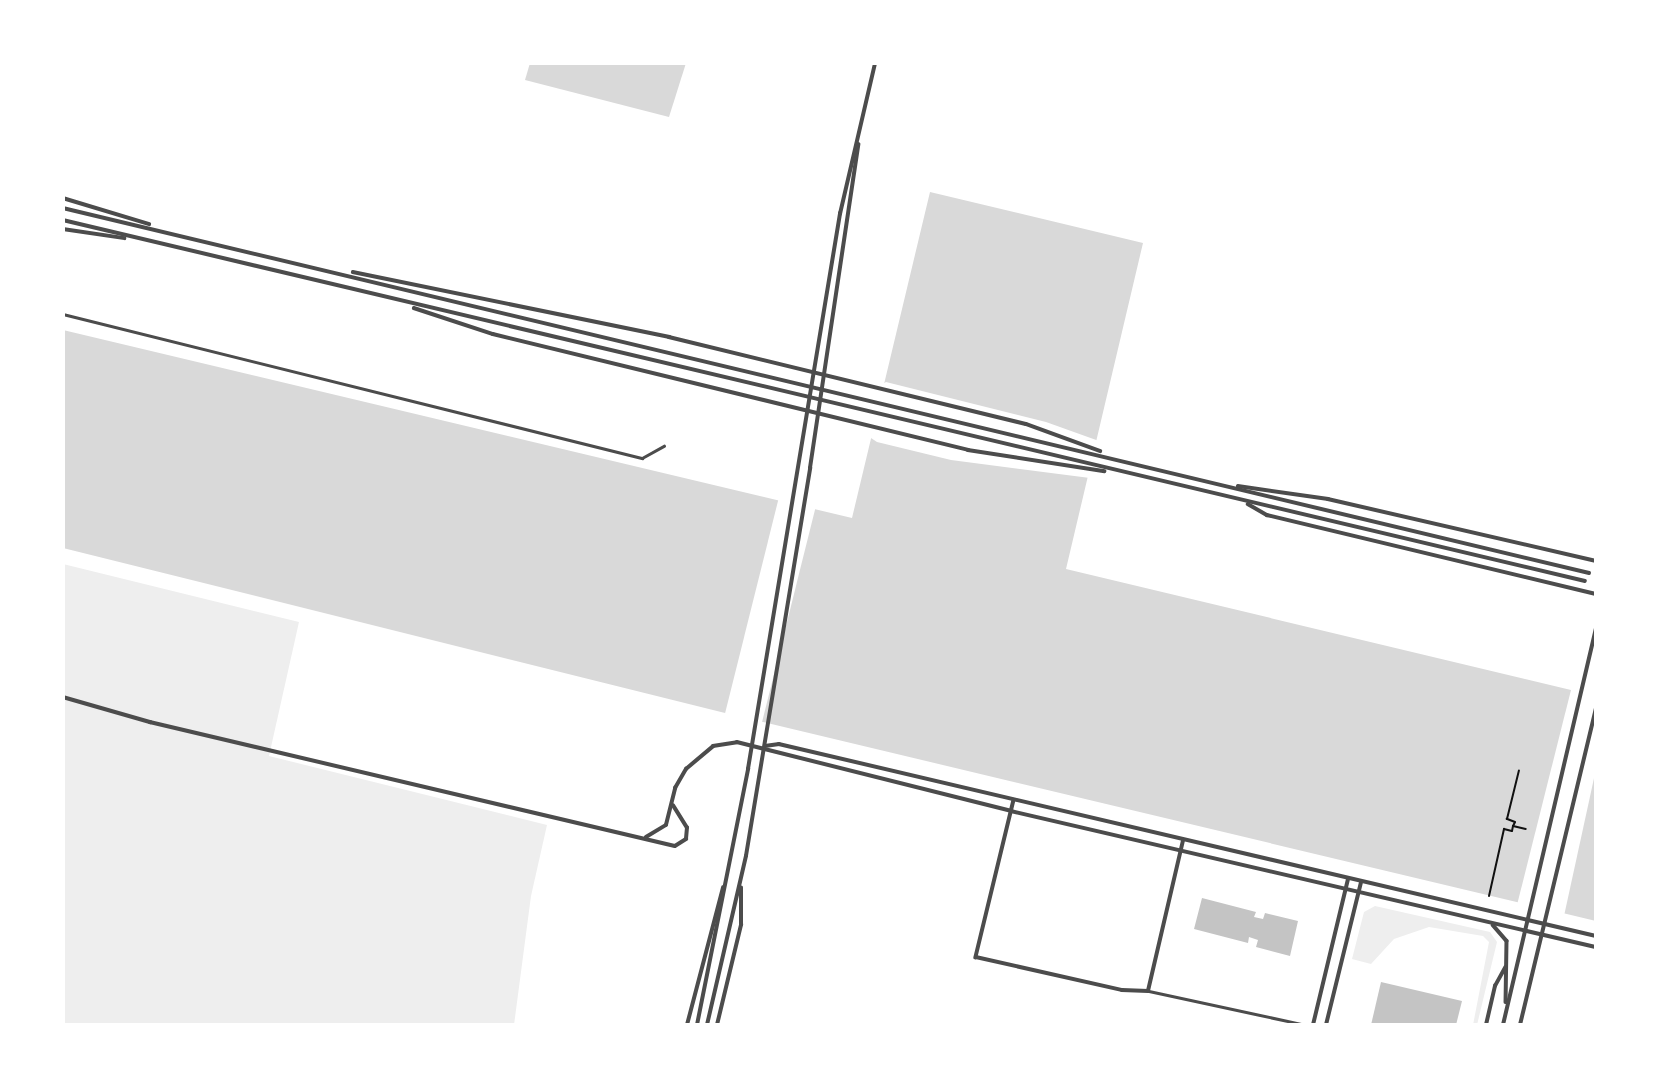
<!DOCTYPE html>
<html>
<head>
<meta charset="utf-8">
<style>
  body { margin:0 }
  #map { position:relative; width:1659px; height:1088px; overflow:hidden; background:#fff; font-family:Roboto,sans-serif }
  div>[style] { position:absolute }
  .green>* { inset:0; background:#eee }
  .water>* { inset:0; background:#d9d9d9 }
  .pier>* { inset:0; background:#fff; transform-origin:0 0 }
  .building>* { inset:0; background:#c4c4c4 }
  .path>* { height:2px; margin:-1px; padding:0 1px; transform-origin:1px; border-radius:1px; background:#111 }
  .minor>* { height:2.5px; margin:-1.25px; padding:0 1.25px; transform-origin:1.25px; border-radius:1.25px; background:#4c4c4c }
  .tertiary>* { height:3.5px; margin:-1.75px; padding:0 1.75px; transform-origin:1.75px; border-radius:1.75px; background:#4c4c4c }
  span { translate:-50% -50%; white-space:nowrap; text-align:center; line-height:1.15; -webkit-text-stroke:6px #fff; paint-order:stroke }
  .frame { position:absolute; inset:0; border:65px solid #fff; pointer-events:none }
</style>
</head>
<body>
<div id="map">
  <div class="green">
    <i style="clip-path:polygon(63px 564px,299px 622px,269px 756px,547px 825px,531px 896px,514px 1025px,63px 1025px)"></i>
    <i style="clip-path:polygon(1375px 906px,1490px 932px,1497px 942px,1477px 1025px,1473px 1025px,1489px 942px,1483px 936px,1429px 927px,1394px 939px,1371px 964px,1352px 959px,1364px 912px)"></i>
  </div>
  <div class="water">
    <i style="clip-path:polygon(530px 63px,686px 63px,669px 117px,525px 80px)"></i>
    <i style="clip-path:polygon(930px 192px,1143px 243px,1066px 569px,1596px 696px,1596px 921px,721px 712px,63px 548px,63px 330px,852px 518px)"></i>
  </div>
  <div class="pier">
    <i style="clip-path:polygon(886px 382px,1046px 422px,1099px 441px,1090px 478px,951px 460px,877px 442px,868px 436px,879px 386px)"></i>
    <i style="left:779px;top:497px;width:38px;height:226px;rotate:14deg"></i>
    <i style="clip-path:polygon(1572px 686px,1596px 692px,1596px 769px,1564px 916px,1517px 905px)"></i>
  </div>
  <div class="building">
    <i style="clip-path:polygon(1202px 898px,1256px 912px,1254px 917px,1263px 919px,1265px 913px,1298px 921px,1290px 956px,1256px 947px,1258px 940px,1249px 937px,1248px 943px,1194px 929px)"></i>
    <i style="clip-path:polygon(1381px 982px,1462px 1001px,1456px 1025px,1371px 1025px)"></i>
  </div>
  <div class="path">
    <i style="left:1513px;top:826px;width:13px;rotate:13deg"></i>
    <i style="left:1489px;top:896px;width:69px;rotate:-77.4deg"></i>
    <i style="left:1504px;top:829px;width:8px;rotate:14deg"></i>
    <i style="left:1512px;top:831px;width:5px;rotate:-79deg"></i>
    <i style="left:1513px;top:826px;width:4px;rotate:-63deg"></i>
    <i style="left:1515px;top:822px;width:9px;rotate:-159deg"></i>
    <i style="left:1507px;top:819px;width:50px;rotate:-76.2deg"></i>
  </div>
  <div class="minor">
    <i style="left:63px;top:314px;width:597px;rotate:13.97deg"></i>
    <i style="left:642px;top:458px;width:25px;rotate:-29deg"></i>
    <i style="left:1149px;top:991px;width:161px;rotate:12.2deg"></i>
  </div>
  <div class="tertiary">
    <i style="left:63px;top:198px;width:90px;rotate:16.8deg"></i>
    <i style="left:63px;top:208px;width:1569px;rotate:13.45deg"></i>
    <i style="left:63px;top:220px;width:1564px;rotate:13.34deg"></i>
    <i style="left:63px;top:229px;width:62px;rotate:8.4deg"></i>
    <i style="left:353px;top:272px;width:323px;rotate:11.6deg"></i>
    <i style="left:669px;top:337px;width:367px;rotate:13.7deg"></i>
    <i style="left:1026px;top:424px;width:79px;rotate:20deg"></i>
    <i style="left:414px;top:308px;width:83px;rotate:18.2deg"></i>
    <i style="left:493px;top:334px;width:489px;rotate:13.7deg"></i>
    <i style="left:968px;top:450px;width:138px;rotate:8.8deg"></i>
    <i style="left:1238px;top:486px;width:91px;rotate:8.2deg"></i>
    <i style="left:1328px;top:499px;width:275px;rotate:13deg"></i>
    <i style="left:1248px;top:504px;width:22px;rotate:30deg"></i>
    <i style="left:1267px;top:515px;width:338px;rotate:13.5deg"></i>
    <i style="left:63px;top:697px;width:91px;rotate:16deg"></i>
    <i style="left:150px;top:722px;width:539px;rotate:13.29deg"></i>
    <i style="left:675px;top:846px;width:13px;rotate:-32deg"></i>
    <i style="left:686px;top:839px;width:11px;rotate:-85deg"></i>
    <i style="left:687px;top:828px;width:26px;rotate:-122deg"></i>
    <i style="left:765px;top:746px;width:14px;rotate:-8deg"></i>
    <i style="left:779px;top:744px;width:839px;rotate:13.22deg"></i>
    <i style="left:1014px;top:800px;width:162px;rotate:103.6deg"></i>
    <i style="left:976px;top:957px;width:150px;rotate:12.7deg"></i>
    <i style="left:1122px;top:990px;width:26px;rotate:2deg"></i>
    <i style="left:1148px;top:991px;width:155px;rotate:-76.9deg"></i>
    <i style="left:646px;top:837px;width:23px;rotate:-31deg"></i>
    <i style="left:666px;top:825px;width:38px;rotate:-76deg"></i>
    <i style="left:675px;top:788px;width:22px;rotate:-60deg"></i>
    <i style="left:686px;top:769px;width:35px;rotate:-40deg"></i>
    <i style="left:713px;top:746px;width:24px;rotate:-9deg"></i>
    <i style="left:737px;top:742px;width:283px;rotate:14.1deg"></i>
    <i style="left:1011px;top:811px;width:601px;rotate:13.09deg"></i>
    <i style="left:1493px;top:925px;width:21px;rotate:49deg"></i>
    <i style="left:1507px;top:941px;width:61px;rotate:90.9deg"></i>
    <i style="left:687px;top:1025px;width:142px;rotate:-75.3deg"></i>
    <i style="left:697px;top:1025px;width:261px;rotate:-78.7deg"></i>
    <i style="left:748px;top:769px;width:563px;rotate:-80.59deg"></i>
    <i style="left:840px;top:214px;width:155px;rotate:-76.9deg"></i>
    <i style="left:707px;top:1025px;width:173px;rotate:-77deg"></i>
    <i style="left:746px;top:856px;width:393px;rotate:-80.6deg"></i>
    <i style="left:810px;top:468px;width:327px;rotate:-81.5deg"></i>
    <i style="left:717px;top:1025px;width:103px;rotate:-76.5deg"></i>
    <i style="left:741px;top:925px;width:37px;rotate:-90deg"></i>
    <i style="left:1313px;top:1025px;width:150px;rotate:-76.5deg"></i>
    <i style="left:1326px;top:1025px;width:147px;rotate:-76.2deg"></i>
    <i style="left:1486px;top:1025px;width:40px;rotate:-77deg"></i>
    <i style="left:1495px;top:986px;width:21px;rotate:-61deg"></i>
    <i style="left:1503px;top:1025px;width:407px;rotate:-76.8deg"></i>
    <i style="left:1520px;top:1025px;width:326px;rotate:-76.5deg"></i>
  </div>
  <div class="frame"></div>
</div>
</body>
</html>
